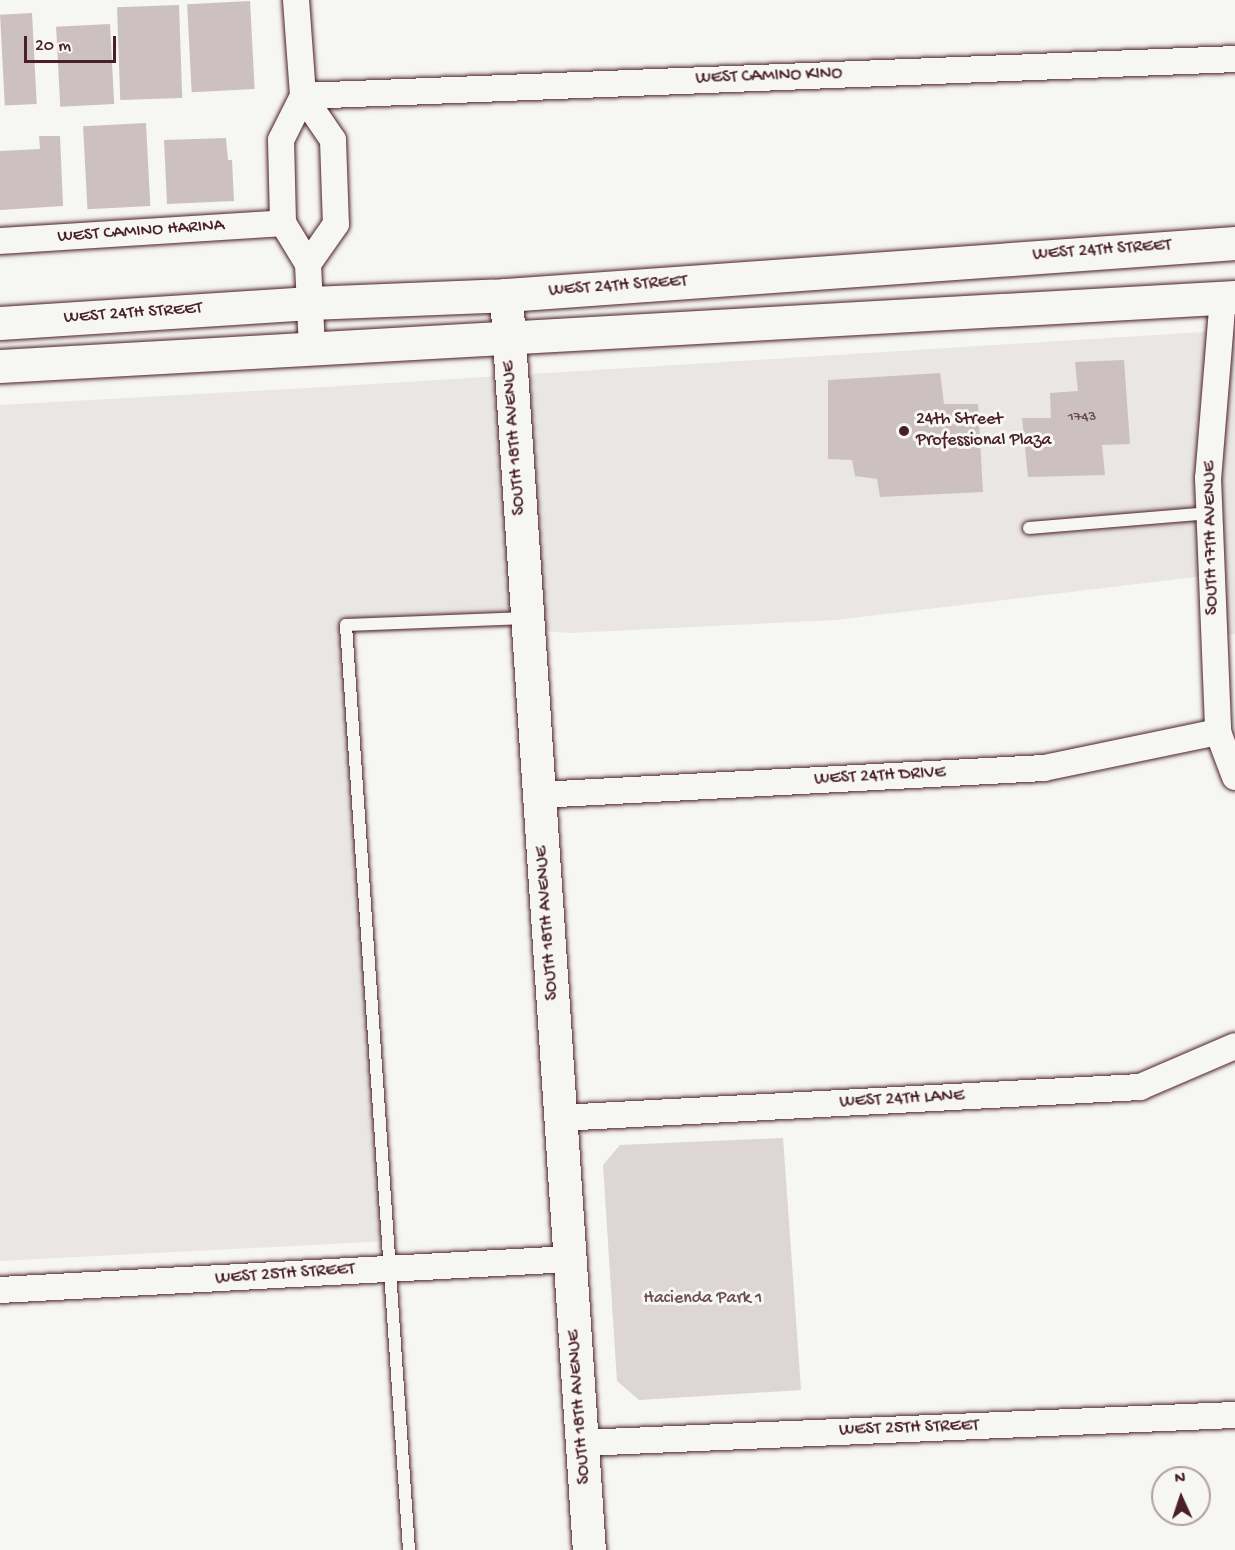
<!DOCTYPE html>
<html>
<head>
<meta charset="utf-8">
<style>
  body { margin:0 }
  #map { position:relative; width:1235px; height:1550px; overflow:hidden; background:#f6f6f2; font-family:"Gochi Hand",sans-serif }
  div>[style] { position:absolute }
  .built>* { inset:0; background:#e9e6e3 }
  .green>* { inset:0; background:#ddd6d5 }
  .building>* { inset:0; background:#ccc1c0; transform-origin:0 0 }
  .roads { filter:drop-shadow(0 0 2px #4a1f2b) drop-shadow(0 0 2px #4a1f2b) }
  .lane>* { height:12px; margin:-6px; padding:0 6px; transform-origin:6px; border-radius:6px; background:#f6f6f2 }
  .street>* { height:26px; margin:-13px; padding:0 13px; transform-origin:13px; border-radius:13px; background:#f6f6f2 }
  .secondary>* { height:33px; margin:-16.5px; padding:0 16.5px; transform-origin:16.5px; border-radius:16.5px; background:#f6f6f2 }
  .dots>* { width:16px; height:16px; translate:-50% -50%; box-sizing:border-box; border:3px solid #f6f6f2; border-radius:50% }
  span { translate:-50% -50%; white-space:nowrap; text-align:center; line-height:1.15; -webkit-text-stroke:6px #f6f6f2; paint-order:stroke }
  .number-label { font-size:15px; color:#6a4850 }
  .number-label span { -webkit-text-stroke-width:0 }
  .street-label { font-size:18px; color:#4a1f2b }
  .poi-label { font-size:18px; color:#4a1f2b }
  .left { translate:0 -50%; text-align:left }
  .park-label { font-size:18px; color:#6f4d56 }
  .north { position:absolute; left:1151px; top:1466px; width:60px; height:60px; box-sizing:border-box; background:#f6f6f2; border:2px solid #b1a0a2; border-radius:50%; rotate:357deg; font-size:16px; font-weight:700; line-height:24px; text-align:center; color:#4a1f2b }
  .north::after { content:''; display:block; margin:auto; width:21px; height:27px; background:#4a1f2b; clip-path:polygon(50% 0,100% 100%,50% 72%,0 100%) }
  .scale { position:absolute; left:24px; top:36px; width:92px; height:27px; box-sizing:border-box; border:3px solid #4a1f2b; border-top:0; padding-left:8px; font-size:18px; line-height:21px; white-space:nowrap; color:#4a1f2b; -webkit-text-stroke:4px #f6f6f2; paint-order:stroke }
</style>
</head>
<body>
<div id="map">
  <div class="built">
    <i style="clip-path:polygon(1235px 330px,1235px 634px,1215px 636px,1212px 575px,835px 620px,569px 633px,491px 627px,347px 634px,388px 1241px,0 1261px,0 405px,326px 387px)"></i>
  </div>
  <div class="green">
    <i style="clip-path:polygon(783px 1138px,801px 1390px,639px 1400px,617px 1381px,603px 1165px,620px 1145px)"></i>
  </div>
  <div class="building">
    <i style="left:250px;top:1px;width:88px;height:63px;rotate:87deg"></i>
    <i style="left:179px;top:5px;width:93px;height:62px;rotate:88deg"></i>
    <i style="left:32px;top:13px;width:91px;height:32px;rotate:87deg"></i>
    <i style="left:110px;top:24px;width:80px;height:54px;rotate:87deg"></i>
    <i style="left:146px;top:123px;width:83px;height:63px;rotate:87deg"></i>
    <i style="clip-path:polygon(39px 136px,60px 136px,63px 206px,0 210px,0 151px,40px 149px)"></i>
    <i style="clip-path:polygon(226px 138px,228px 160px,232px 160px,234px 201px,167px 204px,164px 140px)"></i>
    <i style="clip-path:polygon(1124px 360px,1130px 444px,1102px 445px,1105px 475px,1028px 477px,1022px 418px,1051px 418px,1050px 393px,1078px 391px,1075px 362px)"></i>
    <i style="clip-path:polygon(940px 373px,944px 404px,978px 404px,983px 492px,880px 497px,877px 479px,855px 476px,852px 460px,828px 459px,828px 380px)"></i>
  </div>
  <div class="roads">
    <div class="lane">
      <i style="left:1029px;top:528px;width:182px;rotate:-4.7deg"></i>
      <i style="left:409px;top:1550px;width:927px;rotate:-93.9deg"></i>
      <i style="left:346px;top:625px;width:181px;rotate:-2.2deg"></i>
    </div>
    <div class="street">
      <i style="left:296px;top:0;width:96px;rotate:85.8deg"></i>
      <i style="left:303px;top:96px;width:53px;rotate:55.7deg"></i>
      <i style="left:333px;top:140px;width:84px;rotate:88deg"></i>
      <i style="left:336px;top:224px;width:49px;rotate:125deg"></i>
      <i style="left:303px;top:96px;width:933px;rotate:-2.27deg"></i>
      <i style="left:303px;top:96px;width:49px;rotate:116.6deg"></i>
      <i style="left:281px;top:140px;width:83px;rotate:88.6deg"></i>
      <i style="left:283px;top:223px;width:48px;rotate:58.6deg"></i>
      <i style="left:308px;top:264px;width:84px;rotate:87.3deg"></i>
      <i style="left:0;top:241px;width:284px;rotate:-3.6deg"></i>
      <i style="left:1223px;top:297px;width:182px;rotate:94.7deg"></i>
      <i style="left:1208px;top:478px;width:254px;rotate:87.7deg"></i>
      <i style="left:1218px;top:732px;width:48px;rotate:69.3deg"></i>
      <i style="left:539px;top:795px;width:506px;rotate:-3.06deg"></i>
      <i style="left:1044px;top:768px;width:178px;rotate:-11.7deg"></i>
      <i style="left:560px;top:1118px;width:581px;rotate:-3.06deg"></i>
      <i style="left:1140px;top:1087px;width:103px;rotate:-23.3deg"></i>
      <i style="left:0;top:1290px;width:571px;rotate:-3.11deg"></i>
      <i style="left:582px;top:1443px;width:654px;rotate:-2.46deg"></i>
    </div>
    <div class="secondary">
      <i style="left:506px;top:295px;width:1258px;rotate:86.22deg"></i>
      <i style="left:0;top:323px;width:311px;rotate:-3.7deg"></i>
      <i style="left:310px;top:303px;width:196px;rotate:-2.3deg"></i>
      <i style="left:506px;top:295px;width:731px;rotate:-4.08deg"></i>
      <i style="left:0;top:366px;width:1237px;rotate:-3.2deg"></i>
    </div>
  </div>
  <div class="dots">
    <i style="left:904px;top:431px;background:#4a1f2b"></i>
  </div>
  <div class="number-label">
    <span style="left:1082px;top:418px">1743</span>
  </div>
  <div class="street-label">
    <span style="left:769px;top:77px;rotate:-2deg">WEST CAMINO KINO</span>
    <span style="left:141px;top:232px;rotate:-4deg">WEST CAMINO HARINA</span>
    <span style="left:1102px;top:251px;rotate:-4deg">WEST 24TH STREET</span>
    <span style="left:618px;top:287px;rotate:-4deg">WEST 24TH STREET</span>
    <span style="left:133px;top:314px;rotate:-4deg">WEST 24TH STREET</span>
    <span style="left:515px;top:438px;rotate:-94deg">SOUTH 18TH AVENUE</span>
    <span style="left:1212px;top:538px;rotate:-91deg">SOUTH 17TH AVENUE</span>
    <span style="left:880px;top:777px;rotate:-3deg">WEST 24TH DRIVE</span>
    <span style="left:548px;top:923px;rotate:-94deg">SOUTH 18TH AVENUE</span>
    <span style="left:902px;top:1100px;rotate:-3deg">WEST 24TH LANE</span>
    <span style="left:285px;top:1275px;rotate:-4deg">WEST 25TH STREET</span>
    <span style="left:580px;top:1407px;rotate:-94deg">SOUTH 18TH AVENUE</span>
    <span style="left:909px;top:1429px;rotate:-2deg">WEST 25TH STREET</span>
  </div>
  <div class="poi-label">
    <span class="left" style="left:916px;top:431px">24th Street<br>Professional Plaza</span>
  </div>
  <div class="park-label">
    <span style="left:703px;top:1299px">Hacienda Park 1</span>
  </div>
  <div class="north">N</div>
  <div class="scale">20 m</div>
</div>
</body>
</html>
